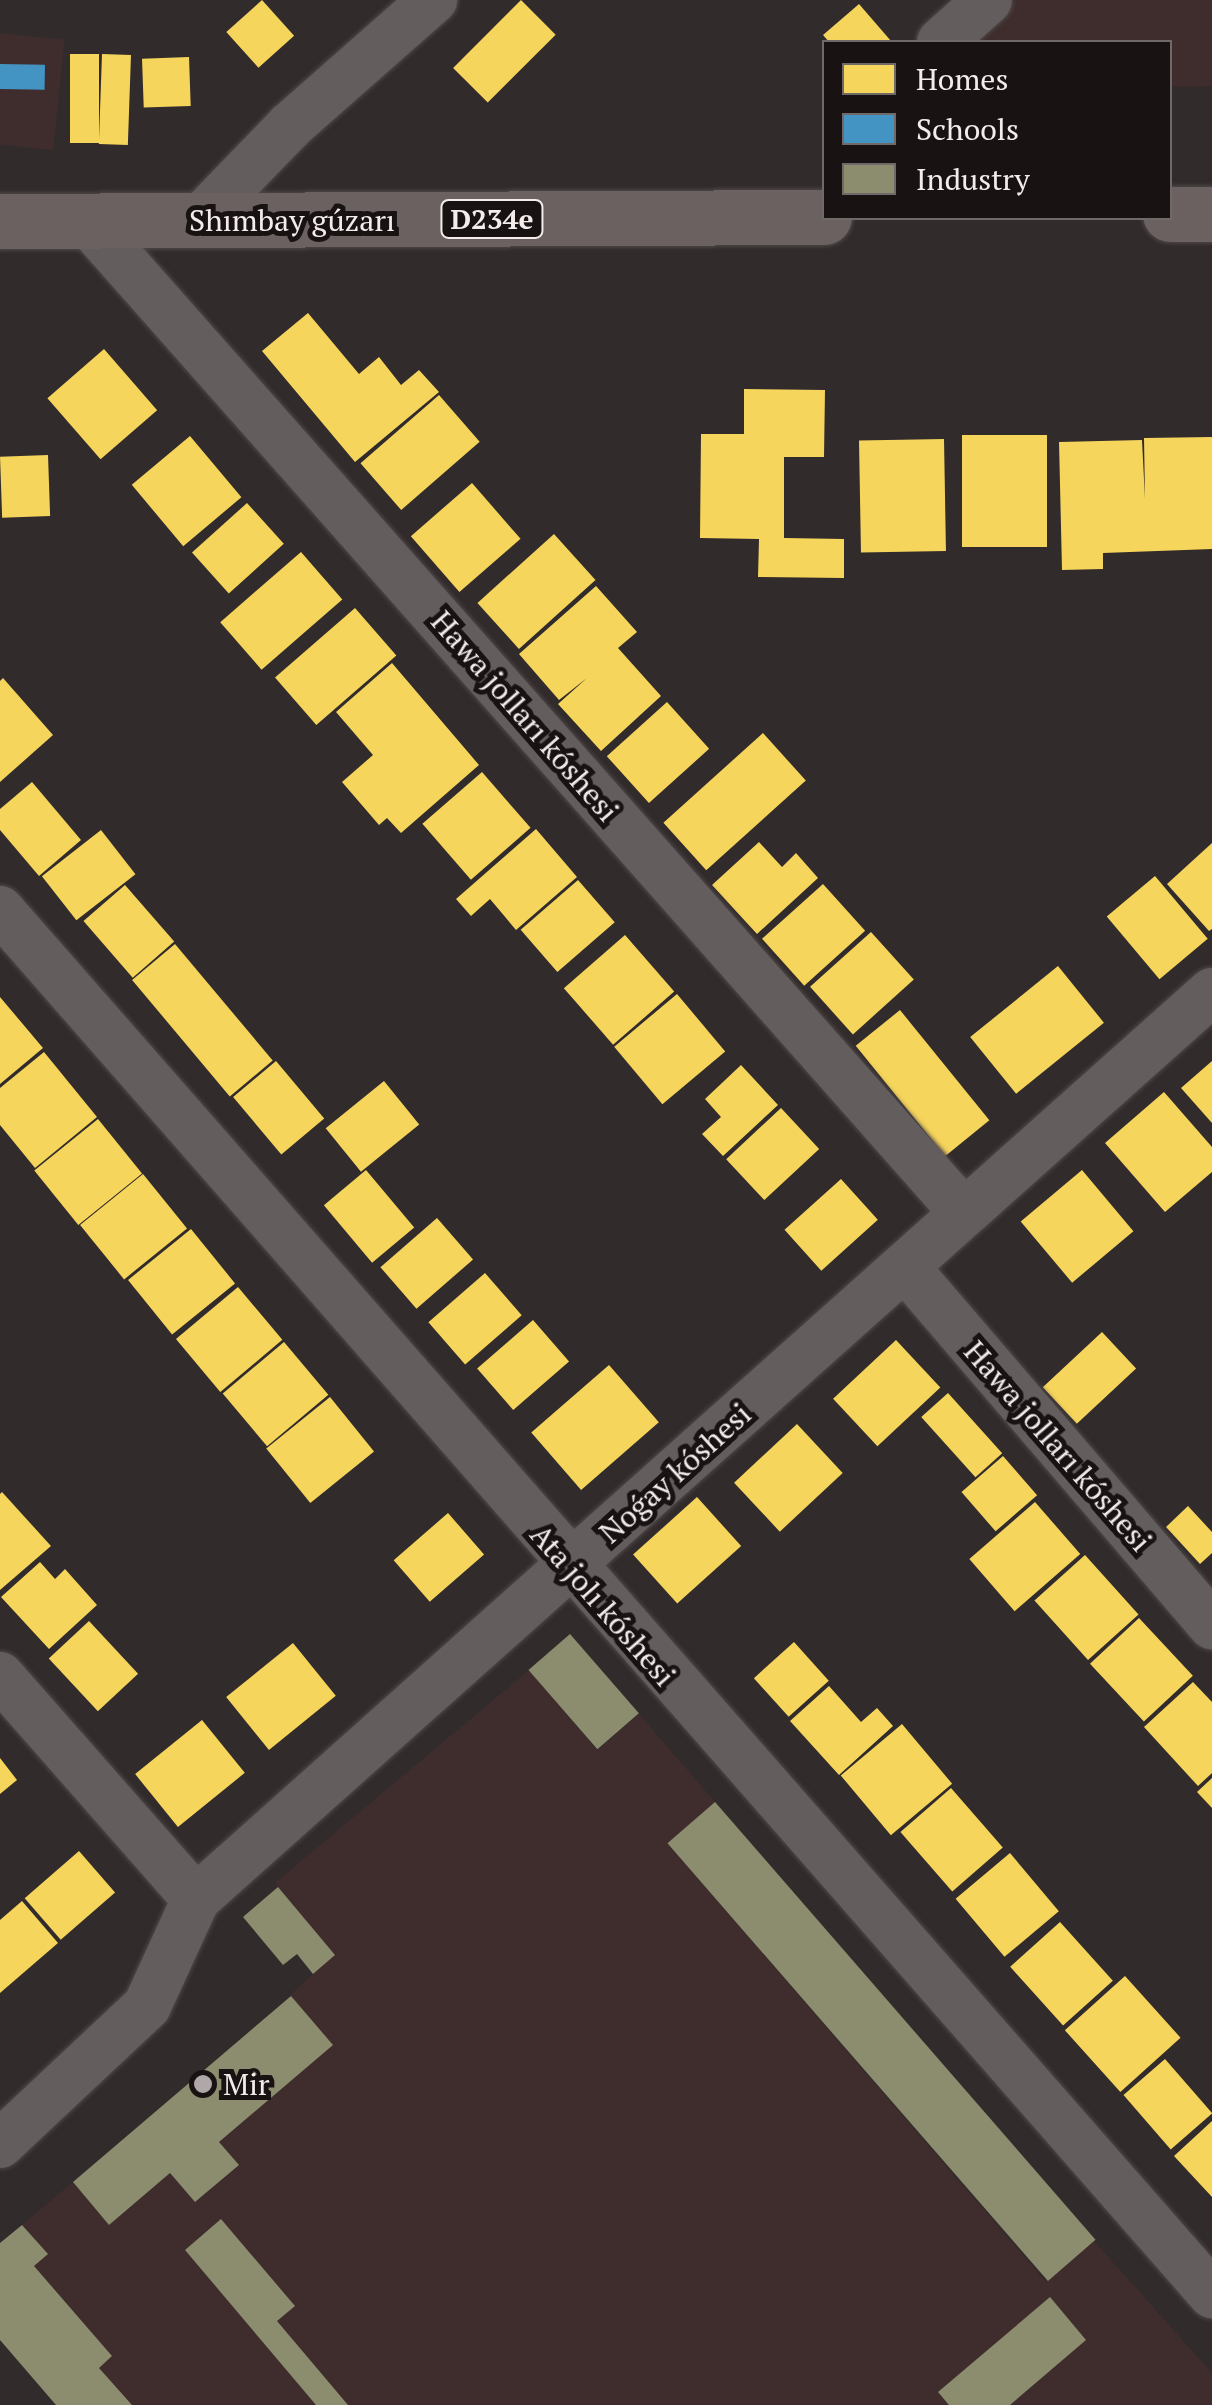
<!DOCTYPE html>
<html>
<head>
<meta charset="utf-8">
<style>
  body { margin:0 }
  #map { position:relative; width:1212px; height:2405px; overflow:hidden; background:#322b2b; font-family:"PT Serif",serif }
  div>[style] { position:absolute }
  .built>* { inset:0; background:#3f2d2d; transform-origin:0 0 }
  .homes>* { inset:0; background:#f6d55c; transform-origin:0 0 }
  .schools>* { inset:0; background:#4393c3; transform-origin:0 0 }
  .industry>* { inset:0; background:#8c8c6e; transform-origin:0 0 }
  .roads { filter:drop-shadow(0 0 2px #4e4747) drop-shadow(0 0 2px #4e4747) }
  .minor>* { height:48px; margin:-24px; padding:0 24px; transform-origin:24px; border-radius:24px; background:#635d5d }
  .major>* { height:55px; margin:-27.5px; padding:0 27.5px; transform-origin:27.5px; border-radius:27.5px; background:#6b6161 }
  .dots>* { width:28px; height:28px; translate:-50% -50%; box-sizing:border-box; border:5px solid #181212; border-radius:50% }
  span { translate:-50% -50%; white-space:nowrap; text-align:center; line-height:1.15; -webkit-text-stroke:10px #181212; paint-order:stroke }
  .shield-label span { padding:2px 8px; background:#181212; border:2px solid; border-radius:8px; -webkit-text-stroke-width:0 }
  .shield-label { font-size:28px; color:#f4ebeb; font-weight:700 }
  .street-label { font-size:30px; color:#f4ebeb }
  .poi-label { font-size:30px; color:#f4ebeb }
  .left { translate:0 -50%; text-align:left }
  .legend { position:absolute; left:822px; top:40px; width:350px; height:180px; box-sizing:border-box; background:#181212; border:2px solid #706969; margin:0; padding:12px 18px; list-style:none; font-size:30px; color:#f4ebeb }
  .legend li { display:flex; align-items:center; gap:20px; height:50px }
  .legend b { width:50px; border:2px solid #706969 }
</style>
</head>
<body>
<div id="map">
  <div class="built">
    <i style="clip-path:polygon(1016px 0,1212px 0,1212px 86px,1170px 87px,1170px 42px,967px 42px)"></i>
    <i style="left:0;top:33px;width:65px;height:111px;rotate:6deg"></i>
    <i style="clip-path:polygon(529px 1670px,597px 1750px,639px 1714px,715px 1802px,668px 1844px,1046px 2282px,1094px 2241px,1212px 2373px,1212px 2405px,348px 2405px,203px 2234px,185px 2250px,316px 2405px,132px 2405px,99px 2368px,112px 2356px,34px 2266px,47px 2254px,22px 2225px,73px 2182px,109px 2224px,170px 2173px,195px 2202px,238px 2166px,219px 2142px,332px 2045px,290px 1995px,334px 1955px,275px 1883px)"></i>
  </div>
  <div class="homes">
    <i style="left:262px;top:0;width:48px;height:48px;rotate:48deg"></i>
    <i style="left:521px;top:0;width:49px;height:96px;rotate:45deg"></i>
    <i style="clip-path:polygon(859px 4px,891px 41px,889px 42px,829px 42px,823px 35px)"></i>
    <i style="left:70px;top:54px;width:29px;height:89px"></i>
    <i style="left:102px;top:54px;width:29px;height:90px;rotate:2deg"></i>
    <i style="left:189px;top:57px;width:49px;height:47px;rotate:88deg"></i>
    <i style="clip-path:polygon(308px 313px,359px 374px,379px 357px,401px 385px,419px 370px,439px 392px,355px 462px,262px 351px)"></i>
    <i style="left:104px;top:349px;width:81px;height:75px;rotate:49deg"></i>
    <i style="clip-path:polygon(744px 389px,825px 390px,824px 457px,784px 457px,784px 538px,844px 539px,844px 578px,758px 577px,759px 539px,700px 538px,701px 434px,744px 434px)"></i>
    <i style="left:439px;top:395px;width:62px;height:104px;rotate:49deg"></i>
    <i style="left:962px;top:435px;width:85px;height:112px"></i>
    <i style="left:190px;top:436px;width:80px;height:76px;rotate:50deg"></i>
    <i style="clip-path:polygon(1212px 437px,1212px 549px,1103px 553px,1103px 569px,1062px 570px,1059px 442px,1142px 440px,1145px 499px,1144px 438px)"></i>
    <i style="left:944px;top:439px;width:112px;height:85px;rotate:89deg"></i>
    <i style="left:48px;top:455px;width:61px;height:48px;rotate:88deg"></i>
    <i style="left:472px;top:483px;width:74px;height:81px;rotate:49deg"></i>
    <i style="left:247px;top:503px;width:55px;height:74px;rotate:48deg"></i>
    <i style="left:554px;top:534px;width:62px;height:103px;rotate:48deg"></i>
    <i style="left:301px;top:552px;width:63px;height:107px;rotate:49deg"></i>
    <i style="clip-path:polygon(596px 586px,637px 632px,618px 648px,661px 696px,601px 751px,558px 704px,587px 678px,559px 700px,519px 654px)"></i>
    <i style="left:355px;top:608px;width:63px;height:106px;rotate:49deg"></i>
    <i style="clip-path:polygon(392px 663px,479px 765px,401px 833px,387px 818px,379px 825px,342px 782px,373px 755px,336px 712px)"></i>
    <i style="clip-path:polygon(3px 678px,53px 735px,0 782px,0 681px)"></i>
    <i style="left:667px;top:702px;width:63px;height:81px;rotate:48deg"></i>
    <i style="left:763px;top:733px;width:64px;height:134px;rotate:48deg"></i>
    <i style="left:482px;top:772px;width:74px;height:79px;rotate:49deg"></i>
    <i style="clip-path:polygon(32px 782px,81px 840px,39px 876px,0 830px,0 809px)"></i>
    <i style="clip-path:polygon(536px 829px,577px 877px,516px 930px,490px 899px,471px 916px,456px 899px)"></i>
    <i style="left:101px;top:830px;width:56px;height:75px;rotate:52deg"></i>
    <i style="clip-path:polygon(759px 842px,782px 867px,796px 853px,818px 878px,757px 934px,712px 885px)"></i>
    <i style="clip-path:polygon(1212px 843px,1212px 929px,1209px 931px,1167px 884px)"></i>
    <i style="left:1155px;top:876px;width:82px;height:63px;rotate:50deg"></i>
    <i style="left:578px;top:880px;width:56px;height:76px;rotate:49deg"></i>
    <i style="left:823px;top:884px;width:63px;height:82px;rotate:48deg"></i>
    <i style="left:125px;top:885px;width:75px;height:55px;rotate:49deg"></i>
    <i style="left:871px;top:932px;width:64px;height:82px;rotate:48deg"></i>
    <i style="left:625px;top:935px;width:75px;height:81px;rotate:49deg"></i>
    <i style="left:175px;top:944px;width:152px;height:56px;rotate:50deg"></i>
    <i style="left:1058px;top:966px;width:73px;height:113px;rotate:51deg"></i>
    <i style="left:677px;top:994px;width:75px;height:82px;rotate:50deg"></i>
    <i style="clip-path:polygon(0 997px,43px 1048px,0 1084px)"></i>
    <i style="left:900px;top:1010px;width:142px;height:57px;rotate:51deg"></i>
    <i style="clip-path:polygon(44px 1052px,97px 1117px,35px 1168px,0 1125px,0 1088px)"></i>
    <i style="left:276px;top:1061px;width:75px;height:56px;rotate:50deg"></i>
    <i style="clip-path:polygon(1212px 1061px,1212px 1123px,1181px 1088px)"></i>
    <i style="clip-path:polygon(741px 1065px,778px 1105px,723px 1156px,702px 1134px,721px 1117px,705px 1099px)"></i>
    <i style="left:384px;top:1081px;width:56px;height:75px;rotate:51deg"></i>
    <i style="clip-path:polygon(1164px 1092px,1212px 1147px,1212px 1172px,1165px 1212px,1105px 1143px)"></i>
    <i style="left:781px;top:1108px;width:56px;height:75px;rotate:47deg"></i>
    <i style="left:98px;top:1119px;width:70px;height:82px;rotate:51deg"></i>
    <i style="left:366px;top:1170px;width:75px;height:55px;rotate:50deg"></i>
    <i style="left:1082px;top:1170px;width:80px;height:80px;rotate:50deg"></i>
    <i style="left:143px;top:1174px;width:70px;height:81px;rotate:51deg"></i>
    <i style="left:841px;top:1179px;width:55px;height:76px;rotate:48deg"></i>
    <i style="left:437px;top:1218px;width:55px;height:75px;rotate:49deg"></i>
    <i style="left:191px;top:1229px;width:70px;height:81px;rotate:51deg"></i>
    <i style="left:485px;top:1273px;width:56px;height:75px;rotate:49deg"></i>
    <i style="left:238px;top:1287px;width:69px;height:81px;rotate:50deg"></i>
    <i style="left:533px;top:1320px;width:55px;height:74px;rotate:49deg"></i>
    <i style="left:1102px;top:1332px;width:50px;height:81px;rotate:47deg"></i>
    <i style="left:896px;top:1340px;width:65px;height:86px;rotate:47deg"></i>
    <i style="left:284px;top:1342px;width:69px;height:80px;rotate:50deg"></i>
    <i style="left:609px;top:1365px;width:76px;height:103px;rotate:49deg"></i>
    <i style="left:948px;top:1393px;width:81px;height:36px;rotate:48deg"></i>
    <i style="left:330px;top:1397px;width:70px;height:82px;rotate:51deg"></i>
    <i style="left:797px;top:1424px;width:67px;height:86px;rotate:47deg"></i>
    <i style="left:1003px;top:1456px;width:52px;height:55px;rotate:49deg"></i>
    <i style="clip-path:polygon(2px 1492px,51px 1546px,0 1590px,0 1494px)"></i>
    <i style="left:697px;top:1497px;width:66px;height:86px;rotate:48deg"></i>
    <i style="left:1035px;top:1502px;width:69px;height:87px;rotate:49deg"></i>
    <i style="clip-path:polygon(1188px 1506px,1212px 1532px,1212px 1553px,1200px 1564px,1166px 1527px)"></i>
    <i style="left:448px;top:1513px;width:55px;height:72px;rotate:49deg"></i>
    <i style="left:1085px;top:1555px;width:80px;height:68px;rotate:48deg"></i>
    <i style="clip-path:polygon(40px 1562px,55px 1579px,65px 1569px,97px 1605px,49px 1649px,1px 1597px)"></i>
    <i style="left:1139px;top:1618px;width:79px;height:67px;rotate:47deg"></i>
    <i style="left:89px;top:1621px;width:72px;height:55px;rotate:47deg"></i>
    <i style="left:794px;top:1642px;width:52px;height:54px;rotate:48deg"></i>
    <i style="left:293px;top:1643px;width:68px;height:86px;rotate:51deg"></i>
    <i style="clip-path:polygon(1193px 1682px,1212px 1702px,1212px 1773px,1198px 1786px,1144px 1727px)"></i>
    <i style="clip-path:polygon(829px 1686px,861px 1722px,877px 1708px,893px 1726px,839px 1775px,790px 1721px)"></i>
    <i style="left:202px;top:1720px;width:68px;height:86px;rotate:51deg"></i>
    <i style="left:902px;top:1724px;width:78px;height:80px;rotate:50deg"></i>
    <i style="clip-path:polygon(0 1758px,17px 1780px,0 1794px)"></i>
    <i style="clip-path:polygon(1212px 1778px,1212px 1808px,1197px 1792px)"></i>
    <i style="left:951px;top:1788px;width:79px;height:67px;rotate:49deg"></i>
    <i style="left:79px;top:1851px;width:55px;height:72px;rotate:49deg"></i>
    <i style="left:1010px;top:1853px;width:76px;height:71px;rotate:50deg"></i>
    <i style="clip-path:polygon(22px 1901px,58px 1943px,0 1993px,0 1920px)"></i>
    <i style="left:1060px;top:1922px;width:79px;height:67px;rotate:48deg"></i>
    <i style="left:1125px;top:1976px;width:83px;height:81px;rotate:48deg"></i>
    <i style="left:1165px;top:2059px;width:72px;height:55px;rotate:49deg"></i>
    <i style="clip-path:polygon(1212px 2121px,1212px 2197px,1174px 2156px)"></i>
  </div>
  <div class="schools">
    <i style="left:0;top:64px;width:45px;height:25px;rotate:1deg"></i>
  </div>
  <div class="industry">
    <i style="left:570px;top:1634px;width:105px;height:55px;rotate:49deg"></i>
    <i style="left:715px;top:1802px;width:580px;height:63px;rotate:49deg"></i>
    <i style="clip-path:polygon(278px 1887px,335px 1955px,313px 1974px,297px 1954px,283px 1965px,243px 1917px)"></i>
    <i style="clip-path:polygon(291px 1996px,333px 2045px,219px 2142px,239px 2165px,195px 2202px,170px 2173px,109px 2225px,73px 2182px)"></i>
    <i style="clip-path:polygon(221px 2219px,295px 2306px,277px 2321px,348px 2405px,316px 2405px,185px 2250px)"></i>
    <i style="clip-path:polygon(22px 2225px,48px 2254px,34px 2266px,112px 2356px,99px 2368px,132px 2405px,56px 2405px,0 2340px,0 2243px)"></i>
    <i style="clip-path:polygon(1050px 2297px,1086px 2340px,1010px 2405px,949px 2405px,938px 2392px)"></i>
  </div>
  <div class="roads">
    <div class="minor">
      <i style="left:941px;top:42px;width:63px;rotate:-41.8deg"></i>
      <i style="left:87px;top:221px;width:1323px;rotate:48.52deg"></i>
      <i style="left:197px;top:222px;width:134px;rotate:-45.9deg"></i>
      <i style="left:290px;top:126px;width:191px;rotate:-41.4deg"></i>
      <i style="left:0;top:910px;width:1840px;rotate:48.79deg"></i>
      <i style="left:905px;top:1267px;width:472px;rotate:49.4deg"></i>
      <i style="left:0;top:1676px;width:297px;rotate:48.7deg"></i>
      <i style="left:0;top:2144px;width:202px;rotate:-43.2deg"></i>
      <i style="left:147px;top:2006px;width:118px;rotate:-65.4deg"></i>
      <i style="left:196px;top:1899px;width:1362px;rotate:-41.76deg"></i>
    </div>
    <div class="major">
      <i style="left:1170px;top:214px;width:42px"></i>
      <i style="left:0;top:221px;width:824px;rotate:-0.28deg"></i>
    </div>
  </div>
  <div class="dots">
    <i style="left:203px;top:2084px;background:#b0a8a8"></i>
  </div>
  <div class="shield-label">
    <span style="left:492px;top:219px">D234e</span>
  </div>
  <div class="street-label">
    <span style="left:292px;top:220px">Shımbay gúzarı</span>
    <span style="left:525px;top:716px;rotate:49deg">Hawa jolları kóshesi</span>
    <span style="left:1058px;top:1446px;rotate:49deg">Hawa jolları kóshesi</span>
    <span style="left:675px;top:1473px;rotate:-42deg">Noǵay kóshesi</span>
    <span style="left:603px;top:1605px;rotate:49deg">Ata jolı kóshesi</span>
  </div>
  <div class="poi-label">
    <span class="left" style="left:223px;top:2084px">Mir</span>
  </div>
  <ul class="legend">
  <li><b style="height:28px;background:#f6d55c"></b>Homes</li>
  <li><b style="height:28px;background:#4393c3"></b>Schools</li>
  <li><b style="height:28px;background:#8c8c6e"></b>Industry</li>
  </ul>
</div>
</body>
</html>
